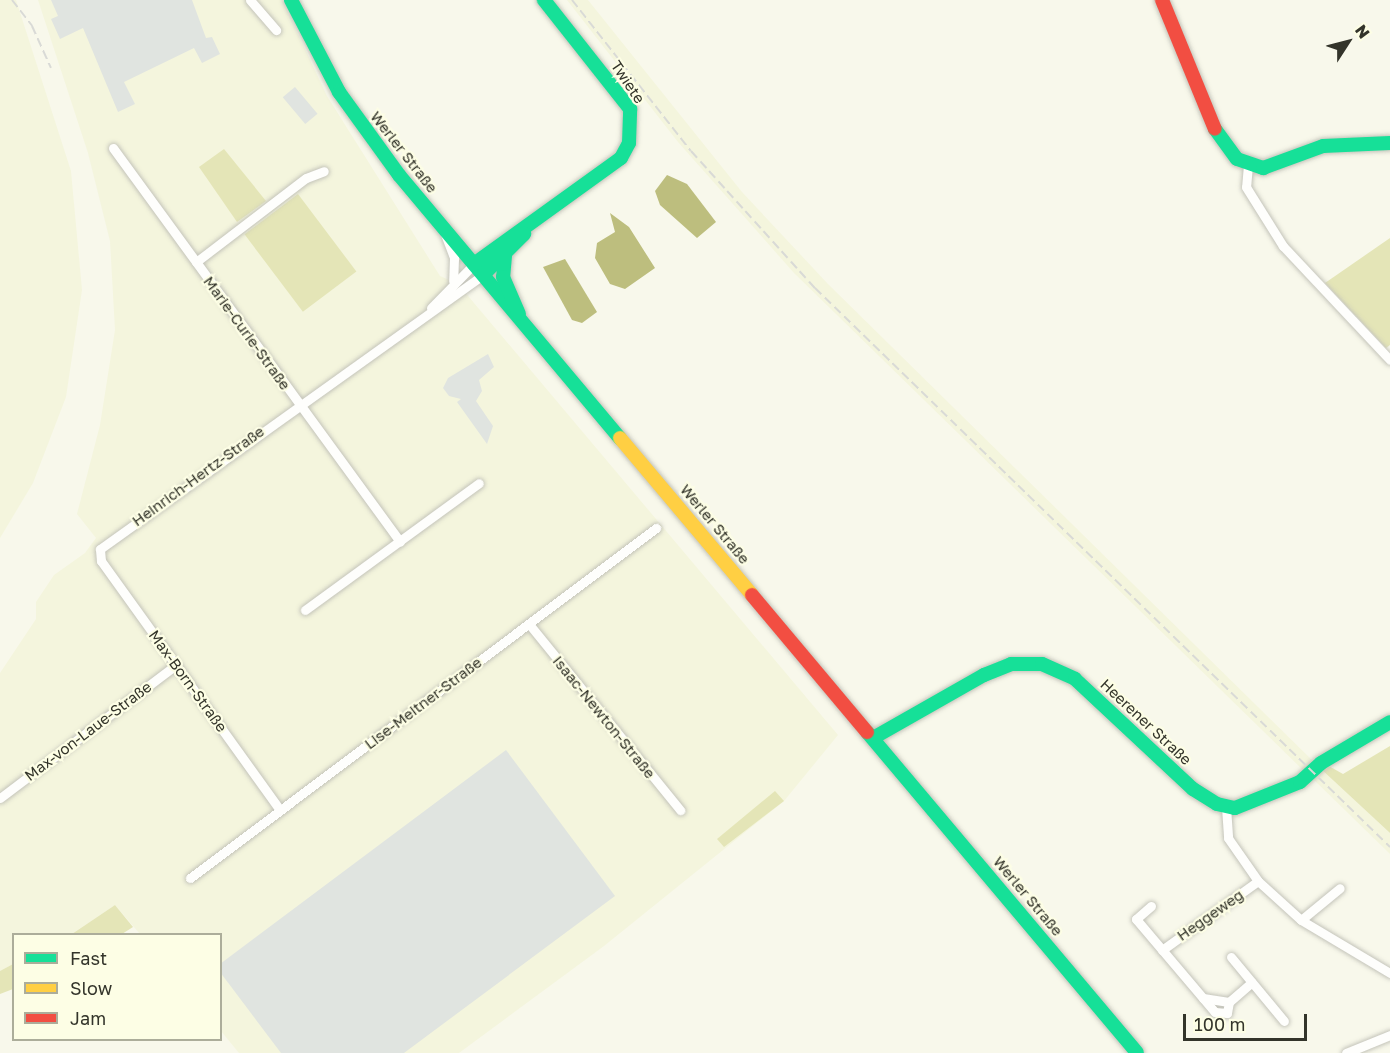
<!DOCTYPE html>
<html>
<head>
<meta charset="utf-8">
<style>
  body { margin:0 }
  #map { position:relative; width:1390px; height:1053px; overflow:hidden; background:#f8f8eb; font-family:"Golos Text",sans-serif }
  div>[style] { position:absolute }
  .built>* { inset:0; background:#f4f5dd }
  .green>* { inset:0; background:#e4e5b7; transform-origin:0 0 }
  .water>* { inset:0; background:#bdbe7e }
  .building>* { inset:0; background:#e0e4e0; transform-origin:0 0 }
  .roads { filter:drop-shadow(0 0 2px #c4c4ba) drop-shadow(0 0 2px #c4c4ba) }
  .street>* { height:9px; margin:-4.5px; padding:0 4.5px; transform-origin:4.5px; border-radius:4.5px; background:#fefefc }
  .fast>* { height:14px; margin:-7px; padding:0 7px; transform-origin:7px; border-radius:7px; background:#16e098 }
  .slow>* { height:14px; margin:-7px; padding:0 7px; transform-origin:7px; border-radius:7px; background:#ffcf43 }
  .jam>* { height:14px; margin:-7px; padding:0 7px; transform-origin:7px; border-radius:7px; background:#f24e42 }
  .rail>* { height:2px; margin-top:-1px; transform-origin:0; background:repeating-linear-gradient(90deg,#d9dad6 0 9px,transparent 0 13.5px) }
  span { translate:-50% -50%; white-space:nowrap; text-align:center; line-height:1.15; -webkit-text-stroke:4.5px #fdfee5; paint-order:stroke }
  .street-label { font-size:15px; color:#33342a }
  .legend { position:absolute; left:12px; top:933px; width:210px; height:108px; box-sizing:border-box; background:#fdfee5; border:2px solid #acad9a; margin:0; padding:8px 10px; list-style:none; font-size:18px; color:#33342a }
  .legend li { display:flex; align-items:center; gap:12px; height:30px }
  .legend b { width:30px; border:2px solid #acad9a }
  .north { position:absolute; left:1318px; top:12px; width:60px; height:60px; -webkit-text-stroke:4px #fdfee5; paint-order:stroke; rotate:54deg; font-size:16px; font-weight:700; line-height:24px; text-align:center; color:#33342a }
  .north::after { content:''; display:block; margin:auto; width:21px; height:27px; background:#33342a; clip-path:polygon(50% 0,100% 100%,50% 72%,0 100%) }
  .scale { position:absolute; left:1183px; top:1014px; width:124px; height:27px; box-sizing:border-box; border:3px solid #33342a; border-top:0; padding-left:8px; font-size:18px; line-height:21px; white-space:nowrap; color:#33342a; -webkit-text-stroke:4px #fdfee5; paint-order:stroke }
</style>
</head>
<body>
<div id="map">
  <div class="built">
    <i style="clip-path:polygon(0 0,16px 0,71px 171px,82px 290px,66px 397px,33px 483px,0 538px)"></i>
    <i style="clip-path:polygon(38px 0,282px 0,327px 96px,440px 276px,458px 284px,838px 735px,784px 801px,604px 946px,459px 1053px,239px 1053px,221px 1031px,220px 934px,140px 934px,115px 905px,72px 934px,14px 934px,13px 964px,0 971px,0 673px,36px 619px,36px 602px,54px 575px,85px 553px,96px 538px,77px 514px,100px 425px,115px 330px,110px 241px,88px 153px)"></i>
    <i style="clip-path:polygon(567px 0,588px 0,742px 192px,828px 284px,1315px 763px,1306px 773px,794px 273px,678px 142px)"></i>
    <i style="clip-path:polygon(1321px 769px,1390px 833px,1390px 854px,1312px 778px)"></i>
  </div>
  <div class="green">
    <i style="clip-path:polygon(224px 149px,266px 201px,237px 222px,199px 167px)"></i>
    <i style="left:298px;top:194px;width:97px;height:67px;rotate:53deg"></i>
    <i style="clip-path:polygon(1390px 238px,1390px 345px,1386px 348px,1325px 283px)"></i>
    <i style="clip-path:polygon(1390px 746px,1390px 833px,1321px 769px,1327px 765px,1343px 774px)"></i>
    <i style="clip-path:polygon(775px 791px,784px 801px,724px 847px,717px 839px)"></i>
    <i style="clip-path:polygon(115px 905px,133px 927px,122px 934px,72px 934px)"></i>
    <i style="clip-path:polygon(13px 964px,13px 989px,0 994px,0 971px)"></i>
  </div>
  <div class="water">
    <i style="clip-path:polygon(667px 175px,687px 184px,716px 222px,697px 238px,660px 205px,655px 191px)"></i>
    <i style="clip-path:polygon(610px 213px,629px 227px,655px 268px,625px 289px,610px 284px,595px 258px,597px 243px,615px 232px)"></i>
    <i style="clip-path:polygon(565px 259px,597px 312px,582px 323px,572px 320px,543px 267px)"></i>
  </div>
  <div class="building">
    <i style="clip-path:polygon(51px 0,192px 0,206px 38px,212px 37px,220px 54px,202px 63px,194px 48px,124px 82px,135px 104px,118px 112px,83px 28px,60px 39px,51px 19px,58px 16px)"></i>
    <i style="left:295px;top:87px;width:35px;height:16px;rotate:50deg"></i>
    <i style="clip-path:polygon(488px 354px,494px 367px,479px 380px,482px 391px,476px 401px,493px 426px,487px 444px,457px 402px,461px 399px,449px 396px,443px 388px,448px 378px)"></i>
    <i style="clip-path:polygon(506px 750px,615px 896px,404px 1053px,281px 1053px,220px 972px,220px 964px)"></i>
  </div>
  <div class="roads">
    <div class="street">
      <i style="left:250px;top:0;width:40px;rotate:49deg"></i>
      <i style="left:113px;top:148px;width:487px;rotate:53.9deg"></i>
      <i style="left:1248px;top:165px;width:22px;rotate:95deg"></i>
      <i style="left:1246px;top:187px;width:70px;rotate:57.9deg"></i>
      <i style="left:1283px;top:246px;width:156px;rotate:46.8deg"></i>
      <i style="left:445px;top:234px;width:26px;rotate:69deg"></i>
      <i style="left:454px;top:258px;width:23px;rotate:92deg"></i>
      <i style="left:196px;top:262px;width:138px;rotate:-37.4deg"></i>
      <i style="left:306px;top:178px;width:19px;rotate:-21deg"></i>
      <i style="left:431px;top:308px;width:62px;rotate:-45.7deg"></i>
      <i style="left:305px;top:610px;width:215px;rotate:-36.1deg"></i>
      <i style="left:529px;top:624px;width:240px;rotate:50.9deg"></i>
      <i style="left:0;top:798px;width:221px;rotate:-37.1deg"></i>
      <i style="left:1226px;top:807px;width:31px;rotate:86deg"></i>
      <i style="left:1228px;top:838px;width:52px;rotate:55.1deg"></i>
      <i style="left:1258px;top:881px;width:58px;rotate:42.2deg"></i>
      <i style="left:1301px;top:920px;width:104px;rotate:30.8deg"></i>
      <i style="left:280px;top:810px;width:307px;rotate:-125.7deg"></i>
      <i style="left:101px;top:561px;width:12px;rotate:-95deg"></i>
      <i style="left:100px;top:549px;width:472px;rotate:-35.6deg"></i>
      <i style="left:190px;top:878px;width:583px;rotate:-36.91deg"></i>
      <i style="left:1151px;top:906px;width:20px;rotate:139deg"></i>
      <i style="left:1136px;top:919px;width:122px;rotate:49.7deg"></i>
      <i style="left:1215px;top:1012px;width:12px;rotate:5deg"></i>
      <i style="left:1227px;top:1013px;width:11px;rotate:-80deg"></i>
      <i style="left:1229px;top:1002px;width:30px;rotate:-41deg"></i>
      <i style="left:1301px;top:920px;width:50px;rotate:-39.4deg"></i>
      <i style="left:1162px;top:950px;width:118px;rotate:-35.7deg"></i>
      <i style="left:1231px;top:957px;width:83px;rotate:50.4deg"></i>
      <i style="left:1203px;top:998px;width:26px;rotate:9deg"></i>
      <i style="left:1346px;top:1053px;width:48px;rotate:-22.2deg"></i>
    </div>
    <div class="fast">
      <i style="left:291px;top:0;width:104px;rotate:62.4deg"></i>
      <i style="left:339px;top:92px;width:102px;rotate:54.1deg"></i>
      <i style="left:399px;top:175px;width:344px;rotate:50deg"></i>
      <i style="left:1215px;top:129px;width:37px;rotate:54deg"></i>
      <i style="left:1237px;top:159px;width:28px;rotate:19deg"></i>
      <i style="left:1263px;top:168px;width:64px;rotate:-20.1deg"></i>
      <i style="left:1323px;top:146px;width:67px;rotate:-2.6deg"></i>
      <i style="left:505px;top:256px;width:21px;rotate:95deg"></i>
      <i style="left:503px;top:277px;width:40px;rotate:66.6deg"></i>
      <i style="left:474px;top:264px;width:181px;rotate:-35.8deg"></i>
      <i style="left:621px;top:158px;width:17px;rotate:-62deg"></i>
      <i style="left:629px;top:143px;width:34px;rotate:-88deg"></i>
      <i style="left:630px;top:109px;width:139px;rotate:-128.3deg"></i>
      <i style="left:484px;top:274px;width:57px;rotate:-45deg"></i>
      <i style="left:867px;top:732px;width:419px;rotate:49.9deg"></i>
      <i style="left:873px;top:738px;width:128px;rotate:-29.6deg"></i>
      <i style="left:984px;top:675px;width:29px;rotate:-22deg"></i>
      <i style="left:1011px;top:664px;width:31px"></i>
      <i style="left:1042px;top:664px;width:36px;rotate:24deg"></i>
      <i style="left:1075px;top:679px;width:161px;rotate:43deg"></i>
      <i style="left:1193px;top:789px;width:28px;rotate:32deg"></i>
      <i style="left:1217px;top:804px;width:18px;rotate:13deg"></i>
      <i style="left:1235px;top:808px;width:70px;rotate:-21.8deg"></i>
      <i style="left:1300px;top:782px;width:28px;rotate:-42deg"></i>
      <i style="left:1321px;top:763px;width:80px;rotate:-30.7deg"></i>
    </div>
    <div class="slow">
      <i style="left:620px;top:438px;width:205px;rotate:49.9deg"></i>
    </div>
    <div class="jam">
      <i style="left:1162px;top:0;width:139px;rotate:67.7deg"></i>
      <i style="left:752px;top:595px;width:179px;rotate:50deg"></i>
    </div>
  </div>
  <div class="rail">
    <i style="left:12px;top:0;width:33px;rotate:52deg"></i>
    <i style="left:32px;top:26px;width:46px;rotate:65.7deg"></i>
    <i style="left:572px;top:0;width:192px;rotate:51.8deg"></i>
    <i style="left:691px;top:151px;width:185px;rotate:47.9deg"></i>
    <i style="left:815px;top:288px;width:802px;rotate:44.19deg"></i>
  </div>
  <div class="street-label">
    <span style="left:628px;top:82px;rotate:56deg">Twiete</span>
    <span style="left:404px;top:152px;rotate:52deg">Werler Straße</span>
    <span style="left:247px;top:333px;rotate:54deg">Marie-Curie-Straße</span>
    <span style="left:198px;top:476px;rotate:-36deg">Heinrich-Hertz-Straße</span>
    <span style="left:715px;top:524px;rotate:50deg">Werler Straße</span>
    <span style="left:188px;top:681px;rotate:54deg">Max-Born-Straße</span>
    <span style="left:423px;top:703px;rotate:-37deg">Lise-Meitner-Straße</span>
    <span style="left:604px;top:717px;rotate:51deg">Isaac-Newton-Straße</span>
    <span style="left:1146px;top:722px;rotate:43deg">Heerener Straße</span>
    <span style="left:88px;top:731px;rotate:-37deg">Max-von-Laue-Straße</span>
    <span style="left:1028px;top:896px;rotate:50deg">Werler Straße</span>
    <span style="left:1210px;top:915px;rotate:-35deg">Heggeweg</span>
  </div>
  <ul class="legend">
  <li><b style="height:8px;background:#16e098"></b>Fast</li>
  <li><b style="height:8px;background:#ffcf43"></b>Slow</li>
  <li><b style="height:8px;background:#f24e42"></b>Jam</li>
  </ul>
  <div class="north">N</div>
  <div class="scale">100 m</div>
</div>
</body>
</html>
